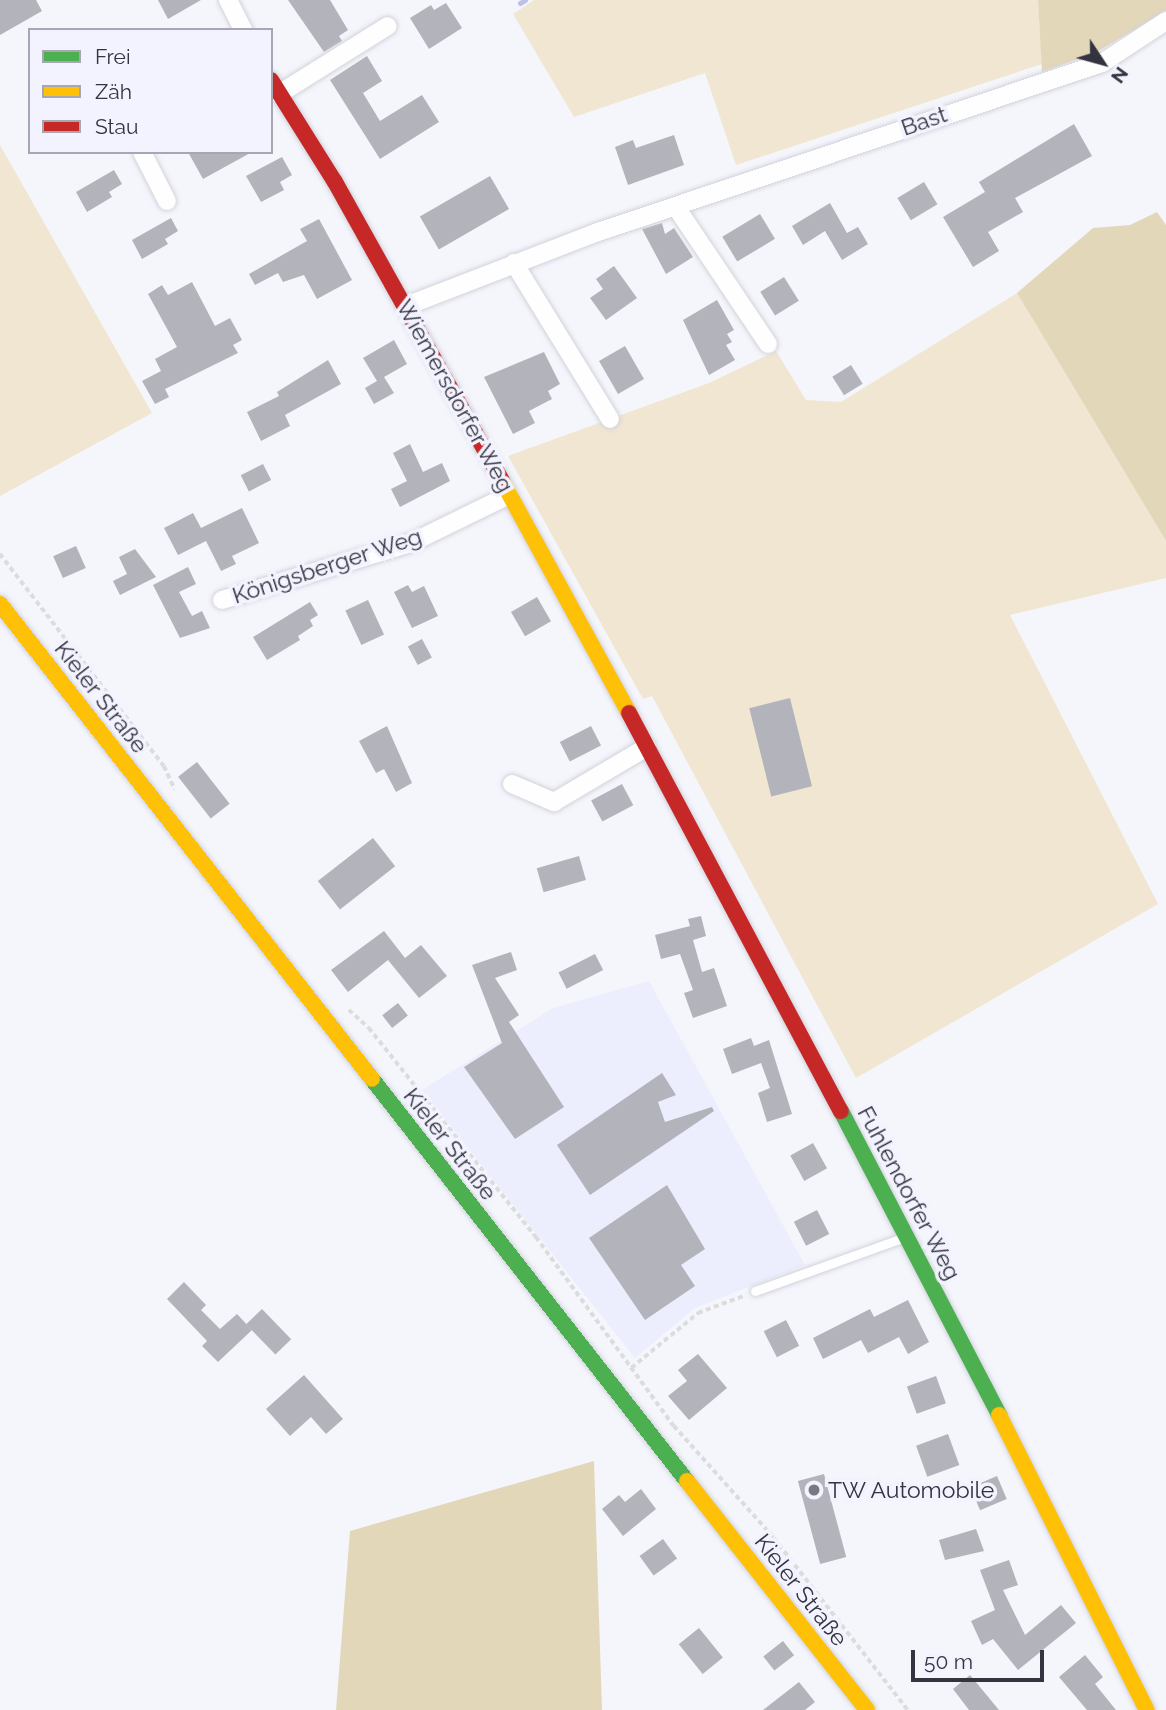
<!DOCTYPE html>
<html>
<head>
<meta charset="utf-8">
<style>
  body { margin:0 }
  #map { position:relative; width:1166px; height:1710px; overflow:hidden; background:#f5f6fc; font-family:Raleway,sans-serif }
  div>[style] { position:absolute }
  .built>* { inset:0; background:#eceefd }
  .green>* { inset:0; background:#f0e6d1 }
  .forest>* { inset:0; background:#e3d7ba }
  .stream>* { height:5px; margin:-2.5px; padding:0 2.5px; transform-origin:2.5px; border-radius:2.5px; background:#bfc0e8 }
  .building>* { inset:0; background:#b2b3bb; transform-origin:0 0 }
  .path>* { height:3.5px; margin-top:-1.75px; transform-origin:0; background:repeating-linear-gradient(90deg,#dcdcdd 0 5px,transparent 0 8.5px) }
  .roads { filter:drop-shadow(0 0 2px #d2d2db) drop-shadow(0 0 2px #d2d2db) }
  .lane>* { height:9px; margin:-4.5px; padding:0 4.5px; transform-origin:4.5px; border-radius:4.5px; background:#fefeff }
  .street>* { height:18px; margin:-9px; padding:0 9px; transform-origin:9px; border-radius:9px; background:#fefeff }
  .fast>* { height:16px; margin:-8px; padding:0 8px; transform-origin:8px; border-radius:8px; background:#4caf50 }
  .slow>* { height:16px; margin:-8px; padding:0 8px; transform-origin:8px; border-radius:8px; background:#ffc107 }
  .jam>* { height:16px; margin:-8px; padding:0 8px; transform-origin:8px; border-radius:8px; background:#c62828 }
  .dots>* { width:19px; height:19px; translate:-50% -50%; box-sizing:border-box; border:4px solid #f2f3ff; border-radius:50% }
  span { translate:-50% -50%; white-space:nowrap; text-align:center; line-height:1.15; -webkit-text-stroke:7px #f2f3ff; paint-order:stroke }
  .street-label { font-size:23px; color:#343440 }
  .poi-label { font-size:23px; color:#343440 }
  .left { translate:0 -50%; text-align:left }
  .legend { position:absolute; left:28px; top:28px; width:245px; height:126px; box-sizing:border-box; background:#f2f3ff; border:2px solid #a6a7b3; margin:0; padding:9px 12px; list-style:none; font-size:21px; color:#343440 }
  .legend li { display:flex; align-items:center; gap:14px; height:35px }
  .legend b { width:35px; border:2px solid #a6a7b3 }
  .north { position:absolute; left:1068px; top:28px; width:70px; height:70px; -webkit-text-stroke:5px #f2f3ff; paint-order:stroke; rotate:126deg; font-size:19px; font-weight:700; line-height:28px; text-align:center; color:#343440 }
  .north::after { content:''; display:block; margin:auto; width:24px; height:32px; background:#343440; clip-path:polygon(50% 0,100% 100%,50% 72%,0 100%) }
  .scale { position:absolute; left:911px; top:1650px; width:133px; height:32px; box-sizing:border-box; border:4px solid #343440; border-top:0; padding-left:9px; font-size:21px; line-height:24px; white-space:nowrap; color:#343440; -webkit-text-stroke:5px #f2f3ff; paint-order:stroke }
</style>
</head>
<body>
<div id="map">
  <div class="built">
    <i style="clip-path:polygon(649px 981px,805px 1265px,695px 1308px,635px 1358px,422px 1090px,553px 1008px)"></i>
  </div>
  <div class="green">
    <i style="clip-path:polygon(534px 0,1038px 0,1042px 64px,736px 165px,705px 73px,574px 117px,513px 14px)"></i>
    <i style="clip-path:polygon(0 145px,152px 413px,0 496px)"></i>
    <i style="clip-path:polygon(1017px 293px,1166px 541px,1166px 578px,1010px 615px,1158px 904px,856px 1078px,652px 696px,643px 699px,508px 456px,709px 383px,776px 351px,806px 400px,841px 402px)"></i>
  </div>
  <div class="forest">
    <i style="clip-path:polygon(1038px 0,1166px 0,1166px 11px,1095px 53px,1042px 72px)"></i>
    <i style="clip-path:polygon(1157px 212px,1166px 225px,1166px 541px,1017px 293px,1093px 228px,1130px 225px)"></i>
    <i style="clip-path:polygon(594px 1461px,602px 1710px,336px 1710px,350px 1531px)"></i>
  </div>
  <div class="stream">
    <i style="left:520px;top:3px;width:6px;rotate:-31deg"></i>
  </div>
  <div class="building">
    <i style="clip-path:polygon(0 0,36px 0,42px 11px,0 35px)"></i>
    <i style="clip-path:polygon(158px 0,201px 0,168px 19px)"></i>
    <i style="clip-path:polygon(288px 0,330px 0,348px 30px,339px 36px,342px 41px,324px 52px)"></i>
    <i style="clip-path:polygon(446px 3px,462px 28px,429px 49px,410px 18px,431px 5px,434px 10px)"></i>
    <i style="clip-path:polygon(367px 56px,382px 81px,363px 93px,380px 121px,422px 95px,439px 122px,380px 159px,330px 80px)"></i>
    <i style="clip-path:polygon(1074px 124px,1092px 156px,1015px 198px,1023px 212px,988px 232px,999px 251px,973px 267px,943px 217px,985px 192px,979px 182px)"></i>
    <i style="clip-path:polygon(674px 135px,684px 165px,628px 185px,615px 147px,633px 140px,636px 148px)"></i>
    <i style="clip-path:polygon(188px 152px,252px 152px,203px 179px)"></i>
    <i style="clip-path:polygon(282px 157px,292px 175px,280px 182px,284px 190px,261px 202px,246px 176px)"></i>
    <i style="clip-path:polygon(114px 170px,122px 184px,109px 192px,112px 197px,87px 212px,76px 192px)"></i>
    <i style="left:490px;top:176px;width:38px;height:81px;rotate:60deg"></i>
    <i style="left:924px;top:182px;width:26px;height:31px;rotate:59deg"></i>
    <i style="clip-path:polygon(830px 203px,847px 233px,858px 227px,868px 244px,842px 260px,825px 231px,803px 245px,792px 226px)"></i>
    <i style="left:760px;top:214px;width:29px;height:44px;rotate:59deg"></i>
    <i style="clip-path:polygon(171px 218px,178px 231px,165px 239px,168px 244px,142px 259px,132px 240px)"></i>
    <i style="clip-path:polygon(319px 219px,352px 280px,317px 299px,304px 275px,283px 282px,278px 273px,255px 285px,249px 274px,307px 241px,300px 229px)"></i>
    <i style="clip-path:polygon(662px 223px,665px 234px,674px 228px,693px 257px,666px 274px,642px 229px)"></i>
    <i style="clip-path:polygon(614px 266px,637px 298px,606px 320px,590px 298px,603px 289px,596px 279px)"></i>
    <i style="left:784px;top:277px;width:28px;height:28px;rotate:58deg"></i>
    <i style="clip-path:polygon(192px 282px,215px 326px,230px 318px,242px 340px,233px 345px,238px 353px,165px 389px,169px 397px,155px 404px,142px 381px,161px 371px,155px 359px,177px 347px,148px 294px,162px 285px,168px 295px)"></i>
    <i style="clip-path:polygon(717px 300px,734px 330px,727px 334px,732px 342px,726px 345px,735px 360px,709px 375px,683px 320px)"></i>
    <i style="clip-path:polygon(394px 340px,407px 364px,384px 377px,394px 393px,374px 404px,365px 388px,377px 381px,363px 358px)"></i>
    <i style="left:625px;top:346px;width:38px;height:30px;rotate:60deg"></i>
    <i style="clip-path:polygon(544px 352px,560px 384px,548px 391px,552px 399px,529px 411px,535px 423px,513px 434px,484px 377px)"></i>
    <i style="clip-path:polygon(328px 360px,341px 384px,285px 415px,290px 426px,261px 441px,247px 412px,279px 396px,277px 392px)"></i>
    <i style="left:851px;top:365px;width:22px;height:22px;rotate:58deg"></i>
    <i style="clip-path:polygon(410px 444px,423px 472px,442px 463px,450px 481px,400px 507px,391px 489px,407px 481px,393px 453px)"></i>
    <i style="left:263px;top:464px;width:18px;height:25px;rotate:63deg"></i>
    <i style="clip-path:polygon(242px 508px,259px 543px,232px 556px,236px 564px,221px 571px,206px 541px,178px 555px,164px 528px,193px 513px,201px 528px)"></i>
    <i style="left:76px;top:546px;width:24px;height:25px;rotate:66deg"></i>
    <i style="clip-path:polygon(135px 549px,156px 577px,120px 595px,113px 581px,127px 574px,119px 557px)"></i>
    <i style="clip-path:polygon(188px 567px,196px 584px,179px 592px,192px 616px,202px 611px,210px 628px,180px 638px,153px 585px)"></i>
    <i style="clip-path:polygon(408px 585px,412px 592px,424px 586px,438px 616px,412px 628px,394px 592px)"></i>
    <i style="left:537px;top:597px;width:28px;height:30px;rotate:60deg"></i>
    <i style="left:368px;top:600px;width:38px;height:25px;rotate:65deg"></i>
    <i style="clip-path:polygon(310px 602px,318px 615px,310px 620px,313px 626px,298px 636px,300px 640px,267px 660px,253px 637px)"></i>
    <i style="left:422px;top:639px;width:21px;height:16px;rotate:62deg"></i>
    <i style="left:790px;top:698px;width:91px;height:42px;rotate:76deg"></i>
    <i style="clip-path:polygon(387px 726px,412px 783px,396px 792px,384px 769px,376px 773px,359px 741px)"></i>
    <i style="left:591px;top:726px;width:22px;height:35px;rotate:63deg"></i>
    <i style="left:197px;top:762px;width:53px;height:24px;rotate:52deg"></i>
    <i style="left:622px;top:784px;width:24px;height:35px;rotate:62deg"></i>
    <i style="left:373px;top:838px;width:36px;height:70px;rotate:52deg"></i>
    <i style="left:579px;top:856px;width:25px;height:44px;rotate:74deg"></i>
    <i style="clip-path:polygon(701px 916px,706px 936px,693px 940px,702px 972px,714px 968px,727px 1006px,693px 1018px,684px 993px,693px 990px,680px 954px,661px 959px,655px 935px,690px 926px,688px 919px)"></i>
    <i style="clip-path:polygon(384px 931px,405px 958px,421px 945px,447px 976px,419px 998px,388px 960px,348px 992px,331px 970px)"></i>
    <i style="clip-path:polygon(511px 952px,517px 970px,495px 978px,519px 1015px,509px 1022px,564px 1107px,515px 1139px,464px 1067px,502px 1043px,472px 965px)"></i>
    <i style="left:595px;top:954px;width:18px;height:41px;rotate:63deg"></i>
    <i style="left:398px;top:1003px;width:16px;height:20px;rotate:52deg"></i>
    <i style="clip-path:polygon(751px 1038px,754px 1046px,769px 1040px,792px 1114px,767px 1122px,758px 1093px,770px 1088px,761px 1063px,732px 1074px,723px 1049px)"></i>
    <i style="clip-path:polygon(662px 1073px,676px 1095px,658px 1102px,665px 1122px,712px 1107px,714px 1111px,590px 1195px,557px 1145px)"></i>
    <i style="left:813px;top:1143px;width:29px;height:26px;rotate:61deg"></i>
    <i style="clip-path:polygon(667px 1185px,705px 1249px,681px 1265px,695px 1286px,645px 1320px,589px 1238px)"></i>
    <i style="left:817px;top:1210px;width:27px;height:26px;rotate:63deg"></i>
    <i style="clip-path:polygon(184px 1282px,206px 1305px,201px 1310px,220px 1329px,237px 1314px,252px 1330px,218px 1362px,202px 1346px,207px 1341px,167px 1299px)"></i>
    <i style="clip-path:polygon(908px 1300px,929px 1342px,908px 1354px,899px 1337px,868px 1353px,861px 1340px,823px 1359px,813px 1338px,870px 1309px,874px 1317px)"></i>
    <i style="left:262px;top:1309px;width:42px;height:22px;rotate:46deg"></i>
    <i style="left:786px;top:1320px;width:29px;height:25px;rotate:63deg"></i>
    <i style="clip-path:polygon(698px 1354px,727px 1388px,689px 1420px,668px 1396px,687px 1381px,678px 1370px)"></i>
    <i style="clip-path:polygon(304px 1375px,343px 1419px,326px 1434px,311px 1417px,290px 1436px,266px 1409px)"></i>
    <i style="left:936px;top:1376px;width:29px;height:31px;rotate:70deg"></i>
    <i style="left:948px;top:1434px;width:33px;height:34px;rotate:70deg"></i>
    <i style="left:824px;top:1474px;width:86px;height:27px;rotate:75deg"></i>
    <i style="left:997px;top:1476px;width:25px;height:29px;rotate:67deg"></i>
    <i style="clip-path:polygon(641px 1489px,656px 1509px,623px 1536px,602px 1509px,619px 1495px,625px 1502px)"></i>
    <i style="clip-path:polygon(976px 1529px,984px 1551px,945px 1560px,939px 1540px)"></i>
    <i style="left:663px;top:1539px;width:24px;height:29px;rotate:54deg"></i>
    <i style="clip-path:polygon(1009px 1560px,1018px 1585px,1003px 1590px,1025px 1635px,1061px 1605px,1076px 1623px,1018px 1670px,993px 1639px,982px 1645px,971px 1621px,995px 1610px,980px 1570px)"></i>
    <i style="left:699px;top:1628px;width:38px;height:26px;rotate:51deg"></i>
    <i style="left:783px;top:1641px;width:18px;height:25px;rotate:52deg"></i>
    <i style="clip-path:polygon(1085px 1655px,1103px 1677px,1095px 1684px,1116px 1710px,1087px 1710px,1059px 1677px)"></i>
    <i style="clip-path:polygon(970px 1675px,999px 1710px,969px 1710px,953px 1689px)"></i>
    <i style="clip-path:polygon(799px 1682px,815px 1702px,805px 1710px,763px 1710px)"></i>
  </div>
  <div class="path">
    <i style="left:0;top:554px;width:268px;rotate:52.3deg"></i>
    <i style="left:164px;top:766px;width:26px;rotate:65deg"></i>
    <i style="left:349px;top:1010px;width:27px;rotate:42deg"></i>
    <i style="left:369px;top:1028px;width:268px;rotate:51.4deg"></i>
    <i style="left:536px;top:1237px;width:234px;rotate:53.9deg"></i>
    <i style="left:674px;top:1426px;width:150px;rotate:48.2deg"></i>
    <i style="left:774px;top:1538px;width:218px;rotate:52.1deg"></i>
    <i style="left:631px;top:1368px;width:87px;rotate:-39.4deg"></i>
    <i style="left:698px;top:1313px;width:51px;rotate:-20.6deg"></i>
  </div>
  <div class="roads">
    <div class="lane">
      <i style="left:755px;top:1291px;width:159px;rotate:-19.8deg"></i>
    </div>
    <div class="street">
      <i style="left:228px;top:0;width:34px;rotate:63deg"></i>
      <i style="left:279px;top:94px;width:128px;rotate:-32deg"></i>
      <i style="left:142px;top:152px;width:55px;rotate:63deg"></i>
      <i style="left:676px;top:207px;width:165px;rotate:56.1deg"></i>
      <i style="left:514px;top:263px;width:183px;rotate:58.4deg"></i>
      <i style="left:406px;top:306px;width:206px;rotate:-21.1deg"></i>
      <i style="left:598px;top:232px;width:532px;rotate:-18.54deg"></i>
      <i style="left:1102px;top:63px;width:77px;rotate:-33.3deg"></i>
      <i style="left:222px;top:600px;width:197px;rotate:-16.8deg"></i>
      <i style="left:411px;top:543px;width:109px;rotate:-26.1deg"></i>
      <i style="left:512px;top:784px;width:46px;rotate:23.2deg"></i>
      <i style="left:554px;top:802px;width:108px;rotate:-30.6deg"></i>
    </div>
    <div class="fast">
      <i style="left:372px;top:1079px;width:511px;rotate:51.92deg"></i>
      <i style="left:841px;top:1111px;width:343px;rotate:62.5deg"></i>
    </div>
    <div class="slow">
      <i style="left:502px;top:481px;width:264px;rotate:61.3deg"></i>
      <i style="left:0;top:604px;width:603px;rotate:51.93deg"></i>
      <i style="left:999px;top:1415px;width:330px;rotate:63.4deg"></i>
      <i style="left:687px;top:1481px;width:291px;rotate:51.8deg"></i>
    </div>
    <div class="jam">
      <i style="left:271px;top:80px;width:120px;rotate:57.9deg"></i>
      <i style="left:335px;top:182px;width:342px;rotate:60.8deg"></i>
      <i style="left:629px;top:713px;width:451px;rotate:62deg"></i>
    </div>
  </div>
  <div class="dots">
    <i style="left:814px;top:1490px;background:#787882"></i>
  </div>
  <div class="street-label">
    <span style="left:924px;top:121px;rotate:-19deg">Bast</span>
    <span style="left:455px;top:396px;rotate:61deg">Wiemersdorfer Weg</span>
    <span style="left:327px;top:566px;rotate:-18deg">Königsberger Weg</span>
    <span style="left:101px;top:697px;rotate:52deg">Kieler Straße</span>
    <span style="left:450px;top:1144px;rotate:52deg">Kieler Straße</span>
    <span style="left:909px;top:1193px;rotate:62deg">Fuhlendorfer Weg</span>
    <span style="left:801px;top:1590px;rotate:52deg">Kieler Straße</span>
  </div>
  <div class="poi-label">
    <span class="left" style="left:828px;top:1490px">TW Automobile</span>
  </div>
  <ul class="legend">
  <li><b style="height:9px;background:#4caf50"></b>Frei</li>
  <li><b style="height:9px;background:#ffc107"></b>Zäh</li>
  <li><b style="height:9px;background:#c62828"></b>Stau</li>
  </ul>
  <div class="north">N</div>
  <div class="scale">50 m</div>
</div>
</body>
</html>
